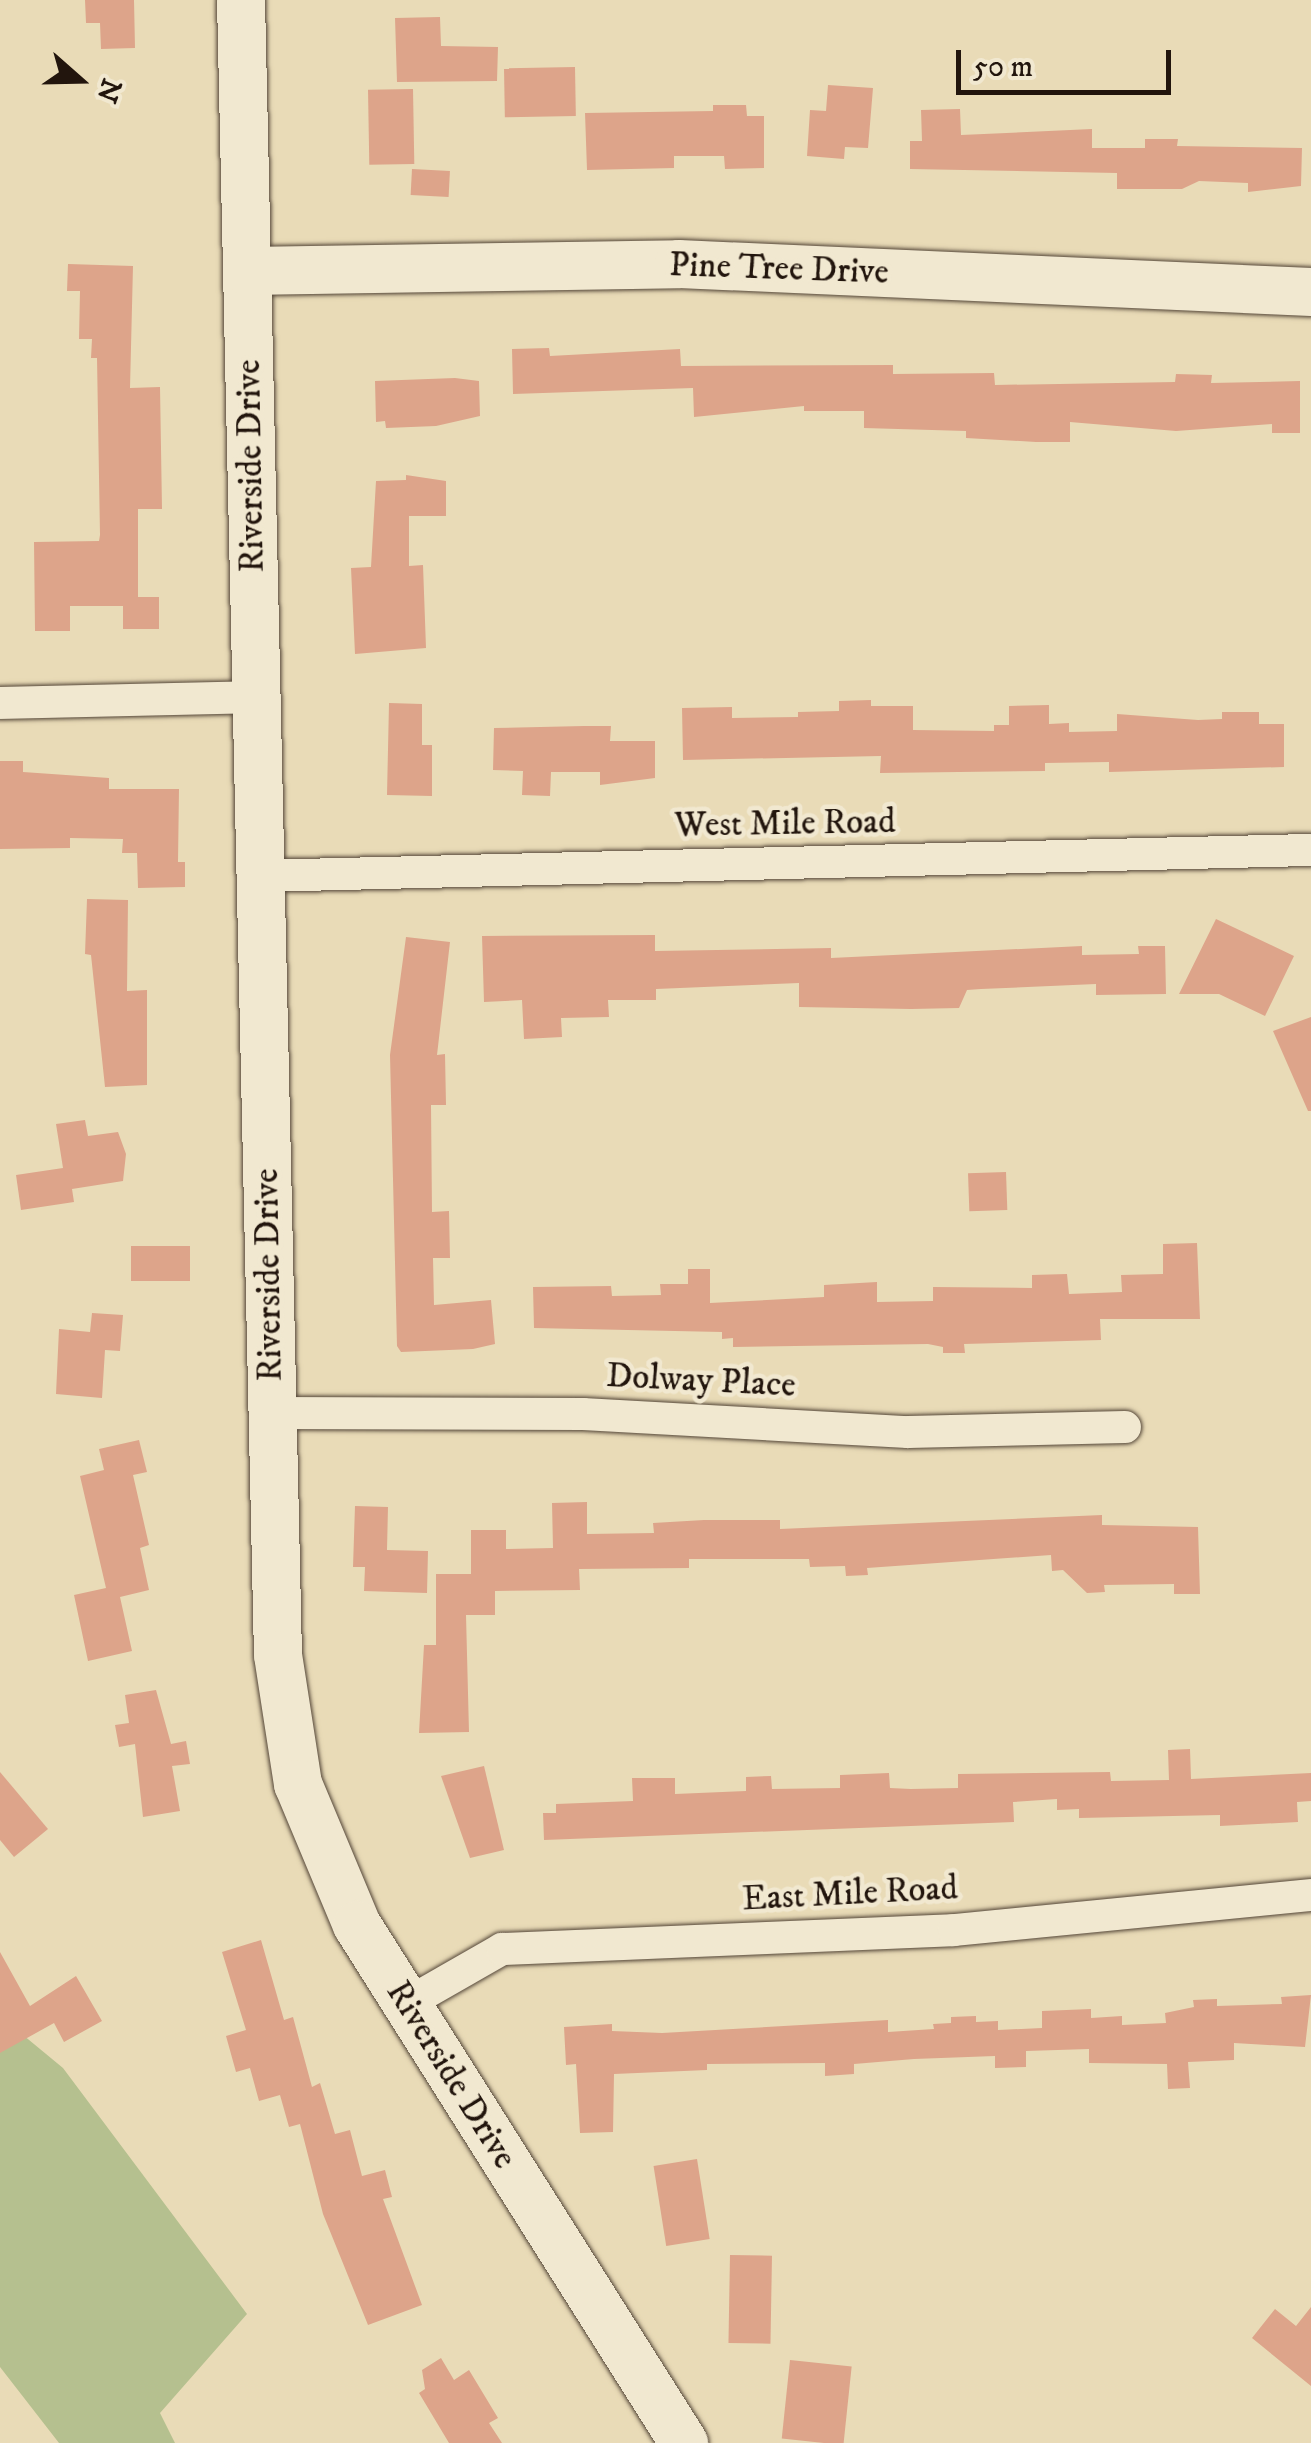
<!DOCTYPE html>
<html>
<head>
<meta charset="utf-8">
<style>
  body { margin:0 }
  #map { position:relative; width:1311px; height:2443px; overflow:hidden; background:#e9dbb7; font-family:"IM FELL DW Pica",serif }
  div>[style] { position:absolute }
  .green>* { inset:0; background:#b5c08f }
  .building>* { inset:0; background:#dda48a; transform-origin:0 0 }
  .roads { filter:drop-shadow(0 0 2px #544638) drop-shadow(0 0 2px #544638) }
  .street>* { height:32px; margin:-16px; padding:0 16px; transform-origin:16px; border-radius:16px; background:#f1e8d0 }
  .secondary>* { height:48px; margin:-24px; padding:0 24px; transform-origin:24px; border-radius:24px; background:#f1e8d0 }
  span { translate:-50% -50%; white-space:nowrap; text-align:center; line-height:1.15; -webkit-text-stroke:9px #f1e8d0; paint-order:stroke }
  .street-label { font-size:35px; color:#22150d }
  .north { position:absolute; left:30px; top:30px; width:100px; height:100px; -webkit-text-stroke:8px #f1e8d0; paint-order:stroke; rotate:110deg; font-size:28px; font-weight:700; line-height:40px; text-align:center; color:#22150d }
  .north::after { content:''; display:block; margin:auto; width:35px; height:45px; background:#22150d; clip-path:polygon(50% 0,100% 100%,50% 72%,0 100%) }
  .scale { position:absolute; left:956px; top:50px; width:215px; height:45px; box-sizing:border-box; border:5px solid #22150d; border-top:0; padding-left:12px; font-size:30px; line-height:35px; white-space:nowrap; color:#22150d; -webkit-text-stroke:8px #f1e8d0; paint-order:stroke }
</style>
</head>
<body>
<div id="map">
  <div class="green">
    <i style="clip-path:polygon(0 2016px,63px 2068px,247px 2314px,160px 2413px,175px 2443px,59px 2443px,0 2367px)"></i>
  </div>
  <div class="building">
    <i style="clip-path:polygon(85px 0,134px 0,135px 48px,101px 49px,100px 23px,86px 23px)"></i>
    <i style="clip-path:polygon(440px 17px,441px 46px,498px 47px,497px 81px,397px 82px,395px 18px)"></i>
    <i style="left:575px;top:67px;width:49px;height:71px;rotate:89deg"></i>
    <i style="clip-path:polygon(828px 85px,873px 88px,868px 148px,845px 147px,844px 159px,807px 156px,810px 110px,826px 111px)"></i>
    <i style="left:413px;top:89px;width:75px;height:45px;rotate:89deg"></i>
    <i style="clip-path:polygon(713px 105px,746px 105px,747px 116px,764px 116px,764px 168px,725px 169px,724px 156px,674px 156px,674px 168px,587px 170px,585px 113px,713px 111px)"></i>
    <i style="clip-path:polygon(960px 109px,961px 135px,1092px 129px,1092px 148px,1145px 148px,1145px 139px,1178px 139px,1177px 146px,1302px 148px,1301px 186px,1248px 192px,1248px 183px,1199px 181px,1182px 189px,1117px 189px,1117px 173px,910px 169px,910px 141px,922px 141px,921px 110px)"></i>
    <i style="left:412px;top:169px;width:38px;height:26px;rotate:3deg"></i>
    <i style="clip-path:polygon(68px 264px,133px 266px,130px 388px,160px 387px,162px 509px,138px 509px,138px 597px,159px 597px,159px 629px,123px 629px,123px 606px,70px 606px,70px 631px,35px 631px,34px 542px,99px 541px,100px 535px,97px 358px,91px 358px,92px 339px,79px 339px,80px 291px,67px 291px)"></i>
    <i style="clip-path:polygon(549px 348px,550px 356px,680px 349px,681px 366px,893px 365px,893px 374px,994px 373px,995px 385px,1175px 382px,1176px 374px,1212px 375px,1211px 383px,1300px 381px,1300px 433px,1272px 433px,1272px 424px,1176px 431px,1070px 422px,1070px 442px,1036px 442px,966px 438px,966px 431px,864px 428px,864px 411px,804px 411px,804px 406px,694px 417px,693px 388px,513px 394px,512px 349px)"></i>
    <i style="clip-path:polygon(455px 378px,479px 381px,480px 416px,436px 426px,386px 428px,385px 421px,376px 422px,375px 381px)"></i>
    <i style="clip-path:polygon(406px 475px,446px 481px,446px 516px,409px 516px,409px 566px,423px 565px,426px 648px,355px 654px,351px 568px,371px 567px,376px 481px,406px 480px)"></i>
    <i style="clip-path:polygon(871px 700px,871px 706px,913px 706px,913px 730px,994px 731px,994px 725px,1009px 725px,1009px 706px,1049px 705px,1049px 724px,1069px 723px,1069px 732px,1117px 731px,1117px 714px,1198px 720px,1222px 719px,1222px 712px,1259px 712px,1259px 724px,1284px 724px,1284px 767px,1109px 772px,1109px 762px,1045px 763px,1045px 771px,880px 773px,881px 756px,683px 760px,682px 708px,732px 707px,732px 718px,798px 717px,798px 712px,839px 711px,839px 701px)"></i>
    <i style="clip-path:polygon(389px 703px,422px 704px,422px 745px,432px 745px,432px 796px,387px 795px)"></i>
    <i style="clip-path:polygon(584px 726px,611px 726px,610px 741px,655px 741px,655px 778px,600px 785px,600px 772px,551px 772px,550px 796px,522px 795px,523px 771px,493px 770px,494px 728px)"></i>
    <i style="clip-path:polygon(0 761px,23px 761px,23px 772px,109px 778px,109px 789px,179px 789px,178px 862px,185px 862px,185px 887px,138px 888px,137px 853px,122px 853px,123px 839px,70px 838px,70px 848px,0 849px)"></i>
    <i style="clip-path:polygon(87px 899px,128px 900px,127px 991px,147px 990px,147px 1085px,105px 1087px,91px 955px,85px 954px)"></i>
    <i style="clip-path:polygon(1216px 919px,1294px 956px,1265px 1016px,1219px 994px,1179px 994px)"></i>
    <i style="clip-path:polygon(655px 935px,655px 951px,831px 948px,831px 958px,1082px 946px,1082px 955px,1139px 954px,1138px 946px,1165px 946px,1166px 994px,1096px 995px,1096px 984px,981px 989px,967px 990px,959px 1008px,911px 1009px,799px 1007px,799px 983px,656px 989px,656px 1000px,608px 1000px,609px 1017px,561px 1018px,562px 1037px,524px 1039px,522px 1000px,484px 1002px,482px 936px)"></i>
    <i style="clip-path:polygon(406px 937px,450px 942px,437px 1055px,445px 1054px,446px 1105px,431px 1105px,432px 1212px,449px 1211px,450px 1258px,433px 1258px,434px 1305px,491px 1300px,495px 1344px,473px 1349px,401px 1352px,397px 1346px,390px 1055px)"></i>
    <i style="clip-path:polygon(1311px 1017px,1311px 1111px,1308px 1111px,1273px 1031px)"></i>
    <i style="clip-path:polygon(85px 1120px,88px 1136px,118px 1132px,126px 1154px,123px 1181px,72px 1189px,74px 1202px,21px 1210px,16px 1175px,63px 1168px,56px 1124px)"></i>
    <i style="left:1006px;top:1172px;width:38px;height:38px;rotate:88deg"></i>
    <i style="clip-path:polygon(1197px 1243px,1200px 1319px,1100px 1319px,1101px 1340px,964px 1344px,965px 1353px,943px 1353px,943px 1347px,928px 1344px,733px 1347px,733px 1338px,722px 1339px,722px 1332px,534px 1328px,533px 1287px,611px 1286px,612px 1296px,661px 1295px,660px 1284px,688px 1284px,688px 1269px,710px 1269px,710px 1303px,824px 1297px,824px 1285px,877px 1282px,877px 1302px,933px 1301px,933px 1287px,1032px 1288px,1032px 1275px,1067px 1274px,1069px 1294px,1122px 1292px,1121px 1275px,1163px 1274px,1163px 1244px)"></i>
    <i style="left:131px;top:1246px;width:59px;height:35px"></i>
    <i style="clip-path:polygon(92px 1313px,123px 1315px,120px 1351px,105px 1350px,102px 1398px,56px 1394px,59px 1329px,90px 1332px)"></i>
    <i style="clip-path:polygon(139px 1440px,147px 1472px,133px 1475px,149px 1545px,140px 1548px,149px 1590px,120px 1597px,132px 1651px,88px 1661px,74px 1595px,106px 1588px,80px 1476px,104px 1470px,99px 1449px)"></i>
    <i style="clip-path:polygon(587px 1502px,587px 1534px,654px 1533px,653px 1523px,704px 1520px,780px 1520px,780px 1529px,1102px 1515px,1102px 1525px,1198px 1527px,1200px 1594px,1174px 1594px,1174px 1584px,1104px 1585px,1105px 1592px,1087px 1593px,1063px 1570px,1052px 1571px,1051px 1555px,867px 1568px,868px 1575px,846px 1576px,845px 1566px,810px 1567px,809px 1559px,689px 1559px,689px 1568px,579px 1569px,580px 1590px,495px 1591px,495px 1615px,466px 1615px,469px 1732px,419px 1733px,424px 1645px,436px 1645px,436px 1574px,471px 1574px,471px 1530px,506px 1530px,506px 1549px,553px 1548px,552px 1503px)"></i>
    <i style="clip-path:polygon(355px 1506px,388px 1507px,387px 1550px,428px 1551px,427px 1593px,364px 1591px,365px 1567px,353px 1567px)"></i>
    <i style="clip-path:polygon(156px 1690px,171px 1744px,186px 1741px,190px 1764px,172px 1766px,180px 1811px,143px 1817px,135px 1744px,119px 1747px,115px 1725px,129px 1723px,125px 1695px)"></i>
    <i style="clip-path:polygon(1190px 1749px,1191px 1779px,1311px 1773px,1311px 1801px,1297px 1802px,1298px 1822px,1220px 1826px,1220px 1815px,1079px 1818px,1079px 1809px,1057px 1810px,1057px 1799px,1013px 1802px,1014px 1822px,544px 1840px,543px 1813px,556px 1813px,556px 1804px,633px 1801px,632px 1778px,675px 1778px,675px 1794px,746px 1791px,746px 1777px,771px 1776px,772px 1789px,840px 1788px,840px 1775px,889px 1773px,890px 1788px,911px 1789px,958px 1788px,958px 1774px,1110px 1772px,1111px 1781px,1169px 1780px,1168px 1750px)"></i>
    <i style="clip-path:polygon(484px 1766px,504px 1850px,470px 1858px,441px 1776px)"></i>
    <i style="clip-path:polygon(0 1772px,48px 1829px,14px 1857px,0 1840px)"></i>
    <i style="clip-path:polygon(261px 1940px,284px 2020px,293px 2017px,312px 2087px,320px 2083px,335px 2134px,350px 2130px,362px 2176px,385px 2170px,392px 2197px,383px 2199px,422px 2305px,368px 2325px,323px 2214px,300px 2124px,289px 2127px,280px 2095px,259px 2101px,250px 2068px,236px 2072px,226px 2036px,246px 2030px,222px 1952px)"></i>
    <i style="clip-path:polygon(0 1952px,30px 2006px,76px 1976px,102px 2021px,64px 2042px,54px 2023px,0 2053px)"></i>
    <i style="clip-path:polygon(1311px 1995px,1305px 2047px,1234px 2043px,1234px 2060px,1188px 2062px,1190px 2088px,1168px 2089px,1167px 2064px,1089px 2063px,1089px 2049px,1026px 2051px,1026px 2067px,995px 2068px,995px 2056px,914px 2059px,854px 2064px,854px 2074px,825px 2076px,825px 2063px,707px 2064px,707px 2070px,614px 2074px,613px 2132px,580px 2133px,576px 2064px,566px 2065px,564px 2027px,612px 2024px,612px 2031px,662px 2033px,888px 2020px,888px 2032px,934px 2029px,933px 2024px,951px 2023px,951px 2017px,976px 2016px,976px 2022px,998px 2021px,998px 2030px,1042px 2028px,1042px 2011px,1091px 2009px,1091px 2018px,1122px 2016px,1122px 2025px,1166px 2023px,1165px 2013px,1194px 2007px,1193px 2000px,1217px 1999px,1217px 2006px,1282px 2004px,1281px 1997px)"></i>
    <i style="left:697px;top:2159px;width:81px;height:44px;rotate:81deg"></i>
    <i style="left:730px;top:2255px;width:42px;height:88px;rotate:1deg"></i>
    <i style="clip-path:polygon(1311px 2307px,1311px 2386px,1252px 2338px,1275px 2309px,1296px 2326px)"></i>
    <i style="clip-path:polygon(441px 2358px,454px 2380px,469px 2370px,498px 2418px,489px 2423px,502px 2443px,449px 2443px,419px 2393px,425px 2389px,422px 2370px)"></i>
    <i style="left:790px;top:2360px;width:62px;height:79px;rotate:6deg"></i>
  </div>
  <div class="roads">
    <div class="street">
      <i style="left:0;top:703px;width:256px;rotate:-1.3deg"></i>
      <i style="left:260px;top:876px;width:1051px;rotate:-1.42deg"></i>
      <i style="left:272px;top:1413px;width:311px;rotate:0.2deg"></i>
      <i style="left:583px;top:1414px;width:325px;rotate:3.2deg"></i>
      <i style="left:908px;top:1432px;width:217px;rotate:-1.3deg"></i>
      <i style="left:406px;top:2004px;width:111px;rotate:-29.8deg"></i>
      <i style="left:502px;top:1949px;width:452px;rotate:-2.4deg"></i>
      <i style="left:954px;top:1930px;width:359px;rotate:-5.6deg"></i>
    </div>
    <div class="secondary">
      <i style="left:241px;top:0;width:1655px;rotate:88.72deg"></i>
      <i style="left:278px;top:1655px;width:131px;rotate:81.2deg"></i>
      <i style="left:298px;top:1784px;width:153px;rotate:67.3deg"></i>
      <i style="left:357px;top:1925px;width:613px;rotate:57.74deg"></i>
      <i style="left:247px;top:271px;width:432px;rotate:-0.9deg"></i>
      <i style="left:679px;top:264px;width:633px;rotate:2.54deg"></i>
    </div>
  </div>
  <div class="street-label">
    <span style="left:779px;top:269px;rotate:2deg">Pine Tree Drive</span>
    <span style="left:251px;top:466px;rotate:-91deg">Riverside Drive</span>
    <span style="left:785px;top:824px;rotate:-1deg">West Mile Road</span>
    <span style="left:269px;top:1275px;rotate:-91deg">Riverside Drive</span>
    <span style="left:701px;top:1381px;rotate:3deg">Dolway Place</span>
    <span style="left:850px;top:1894px;rotate:-3deg">East Mile Road</span>
    <span style="left:451px;top:2075px;rotate:58deg">Riverside Drive</span>
  </div>
  <div class="north">N</div>
  <div class="scale">50 m</div>
</div>
</body>
</html>
